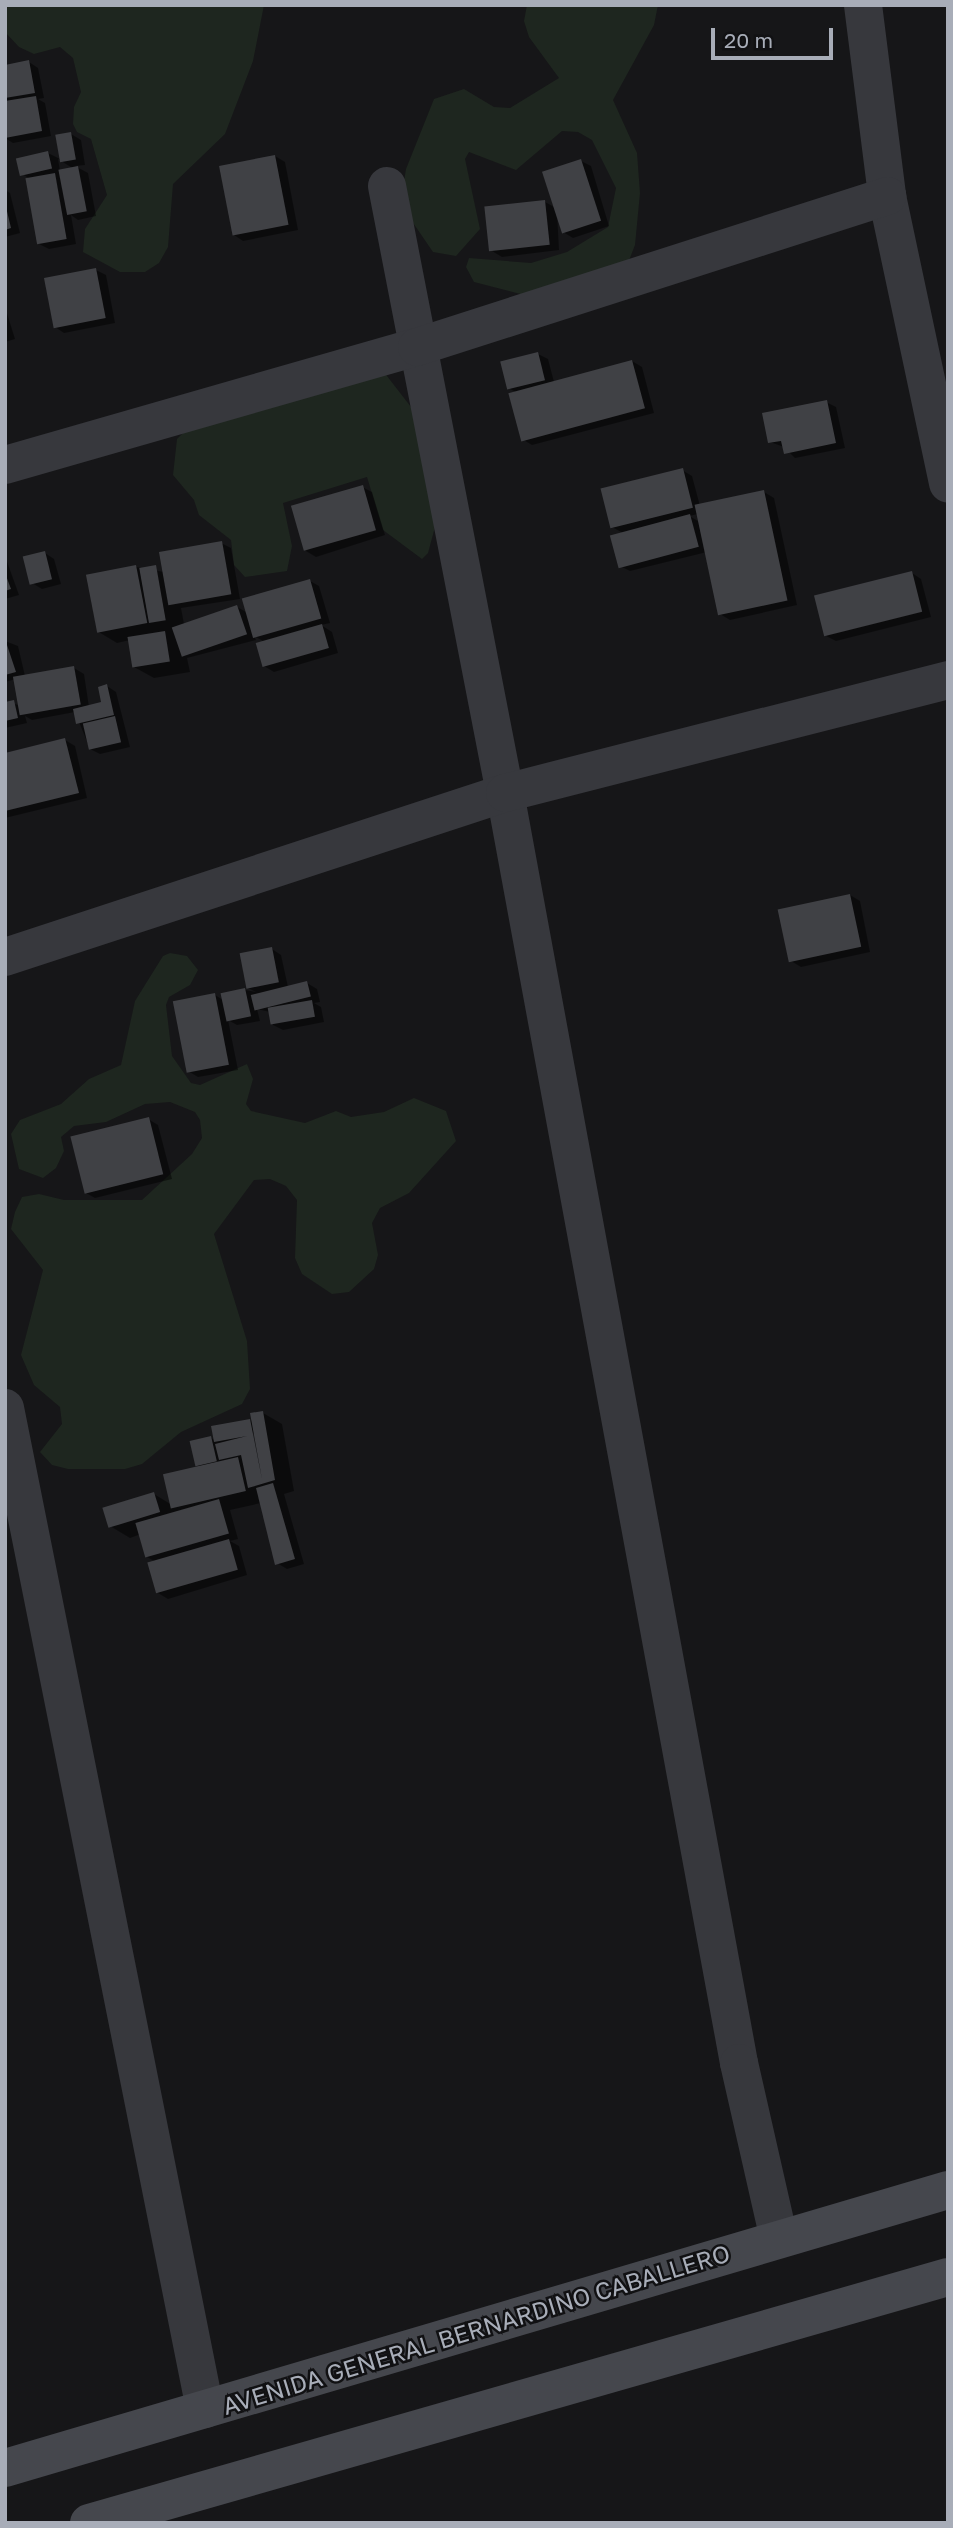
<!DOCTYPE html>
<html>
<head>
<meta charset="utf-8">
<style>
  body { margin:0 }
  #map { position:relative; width:953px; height:2528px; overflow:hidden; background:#161618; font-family:"Golos Text",sans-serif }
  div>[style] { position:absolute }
  .green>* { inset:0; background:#1e261f }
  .shadow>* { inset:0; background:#0007 }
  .building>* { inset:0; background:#404145; transform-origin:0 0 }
  .minor>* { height:38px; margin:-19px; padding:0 19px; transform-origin:19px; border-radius:19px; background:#37383d }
  .secondary>* { height:38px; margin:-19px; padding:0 19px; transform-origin:19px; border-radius:19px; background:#45474d }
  span { translate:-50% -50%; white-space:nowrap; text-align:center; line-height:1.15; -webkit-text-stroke:5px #111113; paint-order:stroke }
  .street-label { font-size:24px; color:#a8adb8 }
  .frame { position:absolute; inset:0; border:7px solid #a8adb8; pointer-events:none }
  .scale { position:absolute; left:711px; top:28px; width:122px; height:32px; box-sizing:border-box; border:4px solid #a8adb8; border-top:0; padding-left:9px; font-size:21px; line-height:24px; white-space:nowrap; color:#a8adb8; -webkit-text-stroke:5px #111113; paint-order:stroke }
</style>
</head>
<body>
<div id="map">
  <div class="green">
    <i style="clip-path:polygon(6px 5px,264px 5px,253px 61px,225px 134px,173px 184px,168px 247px,159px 263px,145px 272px,120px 272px,83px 252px,85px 229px,107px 195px,91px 139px,77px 132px,73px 124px,74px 107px,81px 92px,73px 58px,60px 47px,34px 54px,19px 47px,5px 32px)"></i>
    <i style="clip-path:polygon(527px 5px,658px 5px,654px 25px,613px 100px,637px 153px,640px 193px,635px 245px,628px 263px,528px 296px,474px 282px,466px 267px,469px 258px,531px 263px,567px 252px,608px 227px,616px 188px,592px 140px,578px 132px,562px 131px,516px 170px,469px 152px,465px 159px,480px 229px,456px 256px,433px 252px,409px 217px,402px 194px,406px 169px,434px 99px,464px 89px,494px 107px,510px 108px,559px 78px,529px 37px,524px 21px)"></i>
    <i style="clip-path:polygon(380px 367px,418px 416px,435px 527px,428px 553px,422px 559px,383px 530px,367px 477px,283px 503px,292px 546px,287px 571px,245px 577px,234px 565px,231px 540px,199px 515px,194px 500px,173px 475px,177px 439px,189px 427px)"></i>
    <i style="clip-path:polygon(170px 953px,187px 956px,198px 970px,190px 985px,169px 997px,166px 1005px,172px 1056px,191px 1083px,200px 1085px,247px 1064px,253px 1079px,246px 1104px,251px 1111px,305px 1123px,336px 1111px,351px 1117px,384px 1112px,414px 1098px,446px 1111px,456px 1141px,409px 1193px,380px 1208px,372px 1223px,378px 1255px,374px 1269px,349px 1292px,332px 1294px,302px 1274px,295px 1258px,297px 1200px,286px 1186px,270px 1179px,254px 1180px,214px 1234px,247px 1341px,250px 1389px,242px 1404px,181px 1432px,142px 1464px,125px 1469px,68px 1469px,52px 1465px,40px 1452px,62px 1424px,60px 1407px,34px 1385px,21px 1355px,43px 1270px,11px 1229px,15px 1212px,22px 1197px,39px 1194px,64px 1200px,142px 1200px,192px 1154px,202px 1138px,200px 1120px,195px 1112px,170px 1102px,145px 1104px,106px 1122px,74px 1126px,61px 1137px,64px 1151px,56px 1168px,43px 1178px,19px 1169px,11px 1134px,20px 1120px,61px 1104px,89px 1079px,121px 1065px,135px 1001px,163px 956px)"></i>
  </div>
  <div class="shadow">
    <i style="clip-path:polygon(29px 62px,38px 68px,44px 98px,38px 99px,45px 103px,51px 136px,13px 143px,5px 138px,5px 66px)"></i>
    <i style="clip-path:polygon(evenodd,71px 134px,81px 140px,85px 165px,75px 166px,88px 173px,96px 216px,78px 220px,71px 215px,76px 244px,49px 249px,39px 244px,30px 179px,21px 173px,48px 153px,62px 160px,71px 134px,58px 159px,74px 169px,60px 171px,58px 159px)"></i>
    <i style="clip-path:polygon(275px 156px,285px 162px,298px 230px,243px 241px,234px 235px)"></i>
    <i style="clip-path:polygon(581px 161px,591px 166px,609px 226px,573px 238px,563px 232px,557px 212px,559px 250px,502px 257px,492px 251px,545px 202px,556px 208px)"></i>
    <i style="clip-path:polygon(5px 190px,10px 193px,20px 233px,5px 237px)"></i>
    <i style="clip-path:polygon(96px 270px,106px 275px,115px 323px,64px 333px,55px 327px)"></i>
    <i style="clip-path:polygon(5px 307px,15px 339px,5px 342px)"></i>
    <i style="clip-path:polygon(538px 354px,548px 359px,554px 382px,632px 361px,642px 367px,654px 413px,532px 445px,522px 439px,516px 392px,510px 389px)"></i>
    <i style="clip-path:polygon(826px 402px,836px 407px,845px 448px,795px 458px,784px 447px,770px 442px)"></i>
    <i style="clip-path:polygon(evenodd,682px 470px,692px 476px,700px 506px,764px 492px,774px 498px,797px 605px,730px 620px,720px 614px,707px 552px,630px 571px,620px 566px,623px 533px,612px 527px,682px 470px,698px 514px,700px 522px,689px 516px,698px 514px)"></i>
    <i style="clip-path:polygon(362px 487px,372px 492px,385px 535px,316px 557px,306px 551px)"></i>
    <i style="clip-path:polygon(221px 543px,231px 548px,240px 599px,181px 608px,184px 624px,237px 607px,248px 613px,310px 581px,319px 586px,330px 623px,321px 625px,332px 632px,338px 653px,274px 672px,264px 666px,265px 642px,254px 636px,256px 640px,187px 658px,190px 672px,154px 678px,134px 667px,130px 640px,117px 643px,97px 631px,136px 567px,164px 572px)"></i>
    <i style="clip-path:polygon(45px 553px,54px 559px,61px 584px,42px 589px,32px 583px)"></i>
    <i style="clip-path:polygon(5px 556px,19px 595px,5px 599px)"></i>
    <i style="clip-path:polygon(912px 573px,921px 579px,931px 617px,836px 641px,826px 636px)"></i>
    <i style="clip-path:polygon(5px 641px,18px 646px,25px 676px,74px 668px,84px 674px,89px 707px,103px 703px,107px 686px,116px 692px,130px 747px,100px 754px,90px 749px,75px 712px,32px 720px,25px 716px,27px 723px,5px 728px,5px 703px,20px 705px,16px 679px,5px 682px)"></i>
    <i style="clip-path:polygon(65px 740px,75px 746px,87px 798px,5px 818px,5px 782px)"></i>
    <i style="clip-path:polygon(850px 895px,860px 901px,870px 952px,801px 967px,791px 961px)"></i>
    <i style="clip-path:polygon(272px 949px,281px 955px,288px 987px,307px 983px,317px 989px,320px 1002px,314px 1003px,321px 1007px,324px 1022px,283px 1030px,273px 1025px,270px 1012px,257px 1009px,260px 1021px,237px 1025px,228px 1020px,238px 1070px,198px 1077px,188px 1071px,215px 995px,223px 1000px,245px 990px,256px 992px,248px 988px)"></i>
    <i style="clip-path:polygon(148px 1119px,158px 1125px,172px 1179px,95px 1198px,86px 1193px)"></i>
    <i style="clip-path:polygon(evenodd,263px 1413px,282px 1424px,294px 1491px,284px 1494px,304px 1564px,287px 1569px,277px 1563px,261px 1503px,230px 1510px,238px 1539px,230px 1541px,239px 1546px,247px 1575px,168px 1599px,158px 1593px,156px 1562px,147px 1557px,141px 1534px,130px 1538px,110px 1526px,154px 1494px,172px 1505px,202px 1468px,197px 1465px,211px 1438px,215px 1440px,213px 1428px,253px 1420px,263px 1413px,256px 1433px,260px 1466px,250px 1434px,256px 1433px)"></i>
  </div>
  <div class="building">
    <i style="clip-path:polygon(29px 60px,35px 93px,5px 98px,5px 65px)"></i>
    <i style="clip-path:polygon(36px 96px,42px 131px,5px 138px,5px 101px)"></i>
    <i style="left:71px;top:132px;width:28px;height:16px;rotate:80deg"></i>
    <i style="left:48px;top:151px;width:18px;height:33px;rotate:77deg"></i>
    <i style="left:275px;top:155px;width:71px;height:57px;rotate:79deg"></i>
    <i style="left:581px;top:159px;width:65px;height:41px;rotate:72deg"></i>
    <i style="left:78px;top:166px;width:46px;height:20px;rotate:79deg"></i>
    <i style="left:55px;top:173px;width:67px;height:30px;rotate:80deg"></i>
    <i style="left:545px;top:200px;width:45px;height:61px;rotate:84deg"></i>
    <i style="clip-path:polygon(6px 207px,11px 228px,5px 230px,5px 208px)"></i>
    <i style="left:96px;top:268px;width:51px;height:53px;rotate:79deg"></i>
    <i style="left:538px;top:352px;width:29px;height:39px;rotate:76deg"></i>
    <i style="left:632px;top:360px;width:50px;height:128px;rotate:75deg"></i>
    <i style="clip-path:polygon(827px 400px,836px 443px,784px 454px,781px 441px,768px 443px,762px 413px)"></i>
    <i style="left:683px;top:468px;width:41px;height:85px;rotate:76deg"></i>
    <i style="left:363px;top:485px;width:47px;height:75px;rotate:74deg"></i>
    <i style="left:764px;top:490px;width:113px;height:71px;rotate:78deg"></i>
    <i style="left:690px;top:514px;width:34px;height:83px;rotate:75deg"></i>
    <i style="left:222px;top:541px;width:54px;height:64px;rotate:80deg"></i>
    <i style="left:45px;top:551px;width:29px;height:23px;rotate:76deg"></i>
    <i style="left:136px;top:565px;width:59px;height:51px;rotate:79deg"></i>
    <i style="left:156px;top:565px;width:56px;height:17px;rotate:80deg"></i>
    <i style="left:912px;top:571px;width:42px;height:101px;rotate:76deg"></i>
    <i style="clip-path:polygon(5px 573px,11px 589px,5px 591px)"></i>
    <i style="left:310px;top:579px;width:41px;height:71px;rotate:74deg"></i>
    <i style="left:237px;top:605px;width:31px;height:69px;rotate:71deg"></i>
    <i style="left:322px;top:624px;width:25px;height:69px;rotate:74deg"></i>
    <i style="left:165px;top:631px;width:31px;height:38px;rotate:81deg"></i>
    <i style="clip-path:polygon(5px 639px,16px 672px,5px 675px)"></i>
    <i style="left:74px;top:666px;width:39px;height:62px;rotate:80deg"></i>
    <i style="clip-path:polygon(107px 684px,114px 715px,76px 724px,73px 709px,101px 702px,98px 687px)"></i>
    <i style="clip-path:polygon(14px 700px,18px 718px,5px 721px,5px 702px)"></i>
    <i style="left:115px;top:716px;width:27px;height:33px;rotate:77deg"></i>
    <i style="clip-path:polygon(65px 738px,79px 793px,5px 811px,5px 753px)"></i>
    <i style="left:850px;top:894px;width:54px;height:74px;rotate:78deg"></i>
    <i style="left:272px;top:947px;width:36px;height:33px;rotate:79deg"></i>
    <i style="left:307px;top:981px;width:16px;height:58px;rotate:76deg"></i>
    <i style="left:245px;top:988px;width:29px;height:25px;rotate:78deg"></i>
    <i style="left:215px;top:993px;width:73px;height:43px;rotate:79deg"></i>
    <i style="left:312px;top:1000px;width:17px;height:45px;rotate:80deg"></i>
    <i style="left:149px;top:1117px;width:59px;height:81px;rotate:76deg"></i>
    <i style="clip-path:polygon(263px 1411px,275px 1480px,248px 1488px,241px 1455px,219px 1460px,215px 1444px,247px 1436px,214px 1442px,211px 1426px,250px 1419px,262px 1479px,250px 1413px)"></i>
    <i style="left:211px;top:1436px;width:26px;height:22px;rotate:77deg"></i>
    <i style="left:238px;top:1457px;width:35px;height:77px;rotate:77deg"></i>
    <i style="clip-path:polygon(273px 1483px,295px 1559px,275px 1565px,256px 1488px)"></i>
    <i style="left:154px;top:1492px;width:21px;height:54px;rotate:73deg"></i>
    <i style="left:219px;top:1499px;width:36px;height:87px;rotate:74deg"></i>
    <i style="left:229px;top:1539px;width:32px;height:85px;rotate:74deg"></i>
  </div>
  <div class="minor">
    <i style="left:863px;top:5px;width:193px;rotate:82.8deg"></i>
    <i style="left:887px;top:196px;width:294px;rotate:78deg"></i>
    <i style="left:387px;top:186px;width:618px;rotate:79deg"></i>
    <i style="left:505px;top:793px;width:1291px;rotate:79.56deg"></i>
    <i style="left:739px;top:2063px;width:180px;rotate:77.2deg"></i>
    <i style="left:5px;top:465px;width:429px;rotate:-16deg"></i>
    <i style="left:417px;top:347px;width:494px;rotate:-17.8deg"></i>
    <i style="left:5px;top:957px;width:526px;rotate:-18.16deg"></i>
    <i style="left:505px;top:793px;width:457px;rotate:-14.3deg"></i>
    <i style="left:5px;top:1408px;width:1021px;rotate:78.7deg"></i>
  </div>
  <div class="secondary">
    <i style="left:5px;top:2468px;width:983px;rotate:-16.43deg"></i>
    <i style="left:89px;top:2523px;width:894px;rotate:-15.98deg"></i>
  </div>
  <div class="street-label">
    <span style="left:476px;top:2329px;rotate:-17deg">AVENIDA GENERAL BERNARDINO CABALLERO</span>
  </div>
  <div class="frame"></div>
  <div class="scale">20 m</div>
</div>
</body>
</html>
